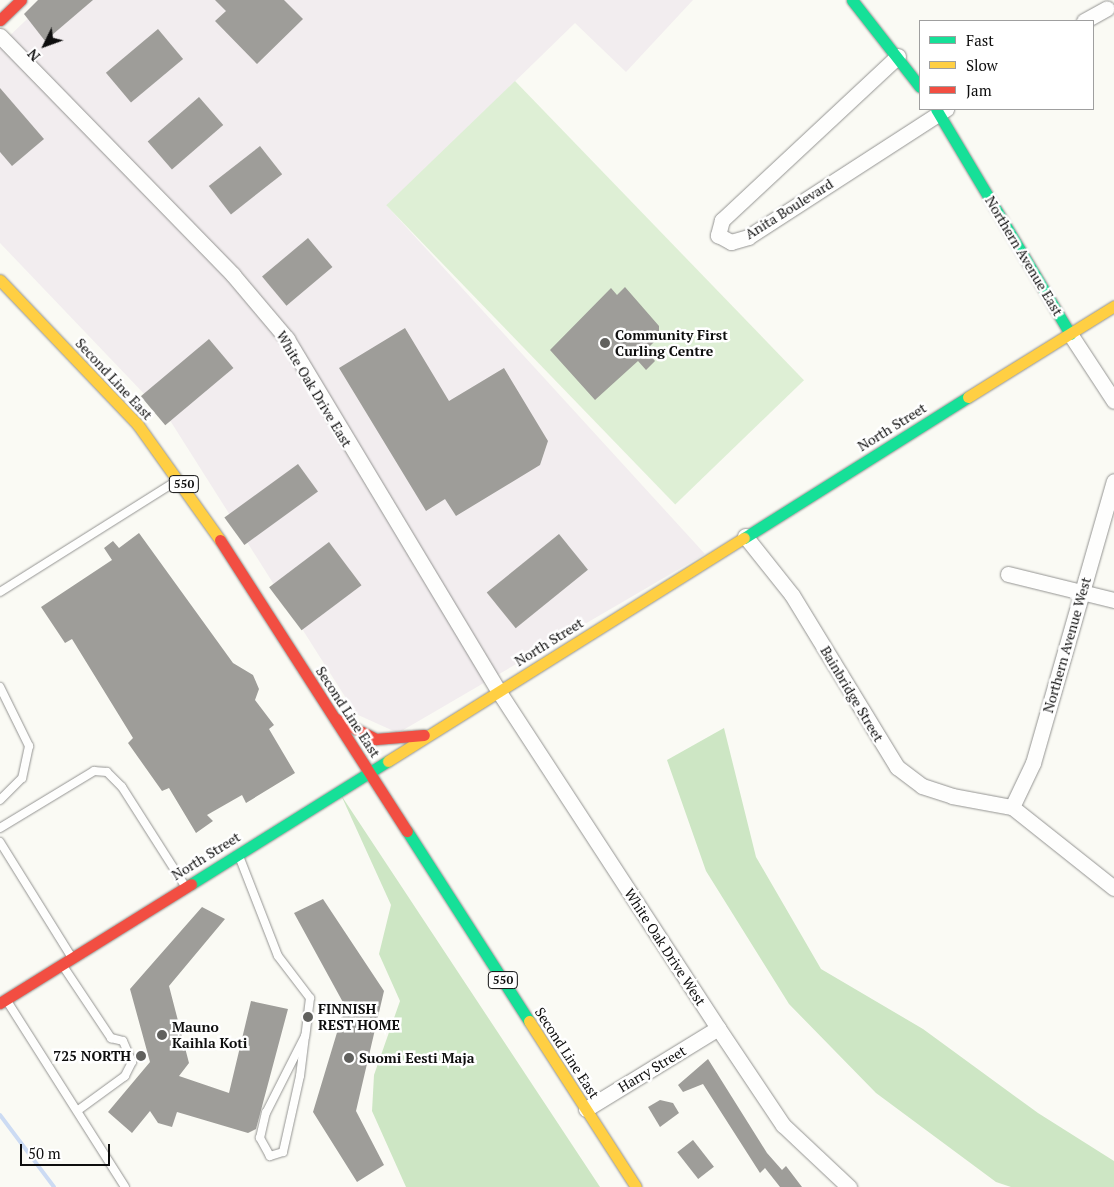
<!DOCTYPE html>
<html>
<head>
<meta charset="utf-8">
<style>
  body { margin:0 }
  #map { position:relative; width:1114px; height:1187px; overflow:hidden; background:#fafaf4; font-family:"PT Serif",serif }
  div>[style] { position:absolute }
  .industrial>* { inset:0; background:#f2edef }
  .green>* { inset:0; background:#deefd5; transform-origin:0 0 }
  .forest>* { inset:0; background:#cde6c4 }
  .stream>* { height:4px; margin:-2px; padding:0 2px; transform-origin:2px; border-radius:2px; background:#ccdbf3 }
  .building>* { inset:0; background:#9e9d99; transform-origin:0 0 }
  .roads { filter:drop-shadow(0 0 1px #949492) drop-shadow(0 0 1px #949492) }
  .lane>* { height:8px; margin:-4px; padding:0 4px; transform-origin:4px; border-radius:4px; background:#fefefd }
  .street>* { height:15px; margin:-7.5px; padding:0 7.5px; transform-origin:7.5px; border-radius:7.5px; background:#fefefd }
  .fast>* { height:11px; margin:-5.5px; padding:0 5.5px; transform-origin:5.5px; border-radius:5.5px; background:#16e098 }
  .slow>* { height:11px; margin:-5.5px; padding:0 5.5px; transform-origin:5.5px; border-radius:5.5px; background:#ffcf43 }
  .jam>* { height:11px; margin:-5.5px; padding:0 5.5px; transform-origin:5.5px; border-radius:5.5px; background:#f24e42 }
  .dots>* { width:14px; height:14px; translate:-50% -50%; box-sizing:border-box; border:2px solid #fff; border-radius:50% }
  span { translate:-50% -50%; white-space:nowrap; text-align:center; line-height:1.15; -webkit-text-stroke:5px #fff; paint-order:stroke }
  .shield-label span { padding:1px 4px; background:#fff; border:1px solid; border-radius:4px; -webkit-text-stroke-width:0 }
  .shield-label { font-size:12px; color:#0e0e0e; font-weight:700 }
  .street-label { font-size:14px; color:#0e0e0e }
  .poi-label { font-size:14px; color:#0e0e0e; font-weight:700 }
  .left { translate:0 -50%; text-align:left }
  .right { translate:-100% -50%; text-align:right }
  .legend { position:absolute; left:919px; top:20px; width:175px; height:90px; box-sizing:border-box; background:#fff; border:1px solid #9f9f9f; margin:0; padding:6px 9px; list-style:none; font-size:15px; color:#0e0e0e }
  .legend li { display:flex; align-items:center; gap:10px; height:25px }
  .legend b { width:25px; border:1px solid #9f9f9f }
  .north { position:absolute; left:20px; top:20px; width:50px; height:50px; -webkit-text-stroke:4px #fff; paint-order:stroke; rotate:228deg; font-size:14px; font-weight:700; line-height:20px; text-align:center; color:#0e0e0e }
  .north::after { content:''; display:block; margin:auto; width:18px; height:22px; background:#0e0e0e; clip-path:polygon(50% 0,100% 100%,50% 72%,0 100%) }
  .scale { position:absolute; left:20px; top:1144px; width:90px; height:22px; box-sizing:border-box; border:2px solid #0e0e0e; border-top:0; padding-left:6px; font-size:15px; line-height:18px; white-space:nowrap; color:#0e0e0e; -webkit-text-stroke:4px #fff; paint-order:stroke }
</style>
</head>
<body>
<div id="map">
  <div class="industrial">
    <i style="clip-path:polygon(47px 0,693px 0,626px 72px,575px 23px,387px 206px,705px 554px,398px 733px,356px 714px,171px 422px,0 243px,0 45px)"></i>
  </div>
  <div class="green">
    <i style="left:515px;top:81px;width:416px;height:179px;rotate:46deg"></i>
  </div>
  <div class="forest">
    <i style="clip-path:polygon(724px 728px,756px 857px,821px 969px,923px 1029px,1038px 1113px,1114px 1161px,1114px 1187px,1011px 1187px,996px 1182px,876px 1093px,789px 1004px,706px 871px,667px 760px)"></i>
    <i style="clip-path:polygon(341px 795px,600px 1187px,406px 1187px,372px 1111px,374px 1075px,400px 1001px,379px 954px,391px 905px)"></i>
  </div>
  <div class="stream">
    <i style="left:0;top:1115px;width:90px;rotate:53.1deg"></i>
  </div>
  <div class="building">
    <i style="clip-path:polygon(38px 0,93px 0,45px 41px,24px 14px)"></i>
    <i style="clip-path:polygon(215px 0,284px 0,303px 19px,257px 64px,215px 21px,226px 11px)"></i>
    <i style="left:158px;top:29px;width:39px;height:68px;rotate:50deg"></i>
    <i style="clip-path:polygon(0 88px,44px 139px,12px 166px,0 152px)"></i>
    <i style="left:199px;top:97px;width:37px;height:68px;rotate:49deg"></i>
    <i style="left:260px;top:146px;width:36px;height:65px;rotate:52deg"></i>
    <i style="left:308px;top:238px;width:38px;height:60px;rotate:50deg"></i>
    <i style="clip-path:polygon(625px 287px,659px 326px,659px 337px,646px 350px,655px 361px,646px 370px,638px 361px,595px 400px,550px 350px,611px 288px,617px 295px)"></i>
    <i style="clip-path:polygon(405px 328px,449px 401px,504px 368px,548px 441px,540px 465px,456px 516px,445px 499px,426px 511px,339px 368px)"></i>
    <i style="left:209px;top:339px;width:38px;height:89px;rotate:50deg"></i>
    <i style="left:298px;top:464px;width:34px;height:91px;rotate:54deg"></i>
    <i style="clip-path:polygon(139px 533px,233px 663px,253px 675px,259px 689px,255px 700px,274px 725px,269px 729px,295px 773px,246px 803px,242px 795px,207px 815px,213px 821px,196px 833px,169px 788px,162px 791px,128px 743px,133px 738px,72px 639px,65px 643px,41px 607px,112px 560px,104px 548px,113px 541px,119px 548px)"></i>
    <i style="left:559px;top:534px;width:46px;height:93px;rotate:51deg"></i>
    <i style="left:329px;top:542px;width:54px;height:75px;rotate:53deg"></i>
    <i style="clip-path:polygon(323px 899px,384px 991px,356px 1111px,384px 1165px,357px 1182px,313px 1112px,345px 1006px,294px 913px)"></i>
    <i style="clip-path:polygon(202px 907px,225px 919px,169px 986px,189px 1063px,179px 1076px,229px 1093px,251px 1001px,288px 1009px,256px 1129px,248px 1133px,177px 1112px,172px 1127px,158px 1123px,150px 1111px,132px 1133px,108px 1112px,150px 1062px,130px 989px)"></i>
    <i style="clip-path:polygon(708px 1059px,767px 1153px,782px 1170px,786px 1166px,802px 1187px,780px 1187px,765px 1168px,760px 1173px,703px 1084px,683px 1092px,678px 1085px)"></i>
    <i style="clip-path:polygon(660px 1100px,673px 1103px,679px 1113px,660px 1127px,648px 1107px)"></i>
    <i style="left:693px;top:1140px;width:34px;height:20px;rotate:52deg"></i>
  </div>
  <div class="roads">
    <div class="lane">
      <i style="left:0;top:592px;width:208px;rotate:-32.2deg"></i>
      <i style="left:0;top:687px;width:66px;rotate:63.8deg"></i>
      <i style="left:29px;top:746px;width:33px;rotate:102deg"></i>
      <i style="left:22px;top:778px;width:31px;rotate:135deg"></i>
      <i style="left:0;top:828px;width:110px;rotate:-31.2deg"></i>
      <i style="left:94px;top:771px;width:13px;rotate:4deg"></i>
      <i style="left:107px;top:772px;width:21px;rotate:45deg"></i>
      <i style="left:122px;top:787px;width:117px;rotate:57.5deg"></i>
      <i style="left:0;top:842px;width:134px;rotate:58.1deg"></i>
      <i style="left:239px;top:856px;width:107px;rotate:68.7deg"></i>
      <i style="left:278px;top:956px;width:53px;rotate:52.7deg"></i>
      <i style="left:310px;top:998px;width:38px;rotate:97deg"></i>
      <i style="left:305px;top:1036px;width:40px;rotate:97.1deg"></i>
      <i style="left:300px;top:1076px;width:78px;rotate:102.6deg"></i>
      <i style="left:283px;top:1152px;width:14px;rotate:163deg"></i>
      <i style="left:270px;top:1156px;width:21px;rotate:-119deg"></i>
      <i style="left:260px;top:1138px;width:26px;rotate:-77deg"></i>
      <i style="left:266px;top:1113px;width:86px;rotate:-63.1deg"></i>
      <i style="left:63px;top:966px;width:87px;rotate:56.3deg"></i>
      <i style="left:111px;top:1038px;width:12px;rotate:14deg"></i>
      <i style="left:123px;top:1041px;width:23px;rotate:67deg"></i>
      <i style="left:132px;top:1062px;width:16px;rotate:117deg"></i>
      <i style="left:125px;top:1076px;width:59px;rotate:143.9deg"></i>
      <i style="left:7px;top:1001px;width:220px;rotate:57.6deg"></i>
    </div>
    <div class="street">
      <i style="left:1084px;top:21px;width:26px;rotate:-29deg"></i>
      <i style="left:0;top:36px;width:334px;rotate:45.7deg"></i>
      <i style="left:233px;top:275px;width:84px;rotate:49.8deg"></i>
      <i style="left:287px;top:339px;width:412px;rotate:59deg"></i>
      <i style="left:499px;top:692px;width:401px;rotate:56.9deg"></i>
      <i style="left:718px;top:1028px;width:117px;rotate:56.2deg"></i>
      <i style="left:783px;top:1125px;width:91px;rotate:43.2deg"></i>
      <i style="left:898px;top:56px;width:241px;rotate:137deg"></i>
      <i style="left:722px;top:220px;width:16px;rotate:105deg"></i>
      <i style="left:718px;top:235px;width:15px;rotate:28deg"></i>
      <i style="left:731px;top:242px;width:18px;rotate:-16deg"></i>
      <i style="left:748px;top:237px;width:236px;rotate:-32.9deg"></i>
      <i style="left:1070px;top:334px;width:80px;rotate:56.7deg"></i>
      <i style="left:745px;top:536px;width:75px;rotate:51.5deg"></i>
      <i style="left:792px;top:595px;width:202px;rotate:58.6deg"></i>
      <i style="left:897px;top:767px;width:31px;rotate:37deg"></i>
      <i style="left:922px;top:786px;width:32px;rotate:18deg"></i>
      <i style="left:952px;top:796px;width:61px;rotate:10.4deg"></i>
      <i style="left:1012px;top:807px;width:130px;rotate:38.5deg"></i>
      <i style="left:1008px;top:574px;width:109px;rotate:13.8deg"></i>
      <i style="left:1012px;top:807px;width:49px;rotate:-64.5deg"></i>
      <i style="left:1033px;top:763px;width:293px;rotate:-74deg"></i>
      <i style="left:586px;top:1109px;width:155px;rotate:-31.5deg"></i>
    </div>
    <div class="fast">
      <i style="left:852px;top:0;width:110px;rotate:52deg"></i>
      <i style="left:936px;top:109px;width:262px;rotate:59.2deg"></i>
      <i style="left:744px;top:538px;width:265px;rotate:-32.2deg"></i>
      <i style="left:407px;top:831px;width:226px;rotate:57.3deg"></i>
      <i style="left:191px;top:884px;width:232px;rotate:-32deg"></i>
    </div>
    <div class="slow">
      <i style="left:0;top:280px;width:200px;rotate:46.4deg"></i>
      <i style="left:138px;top:425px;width:141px;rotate:54.5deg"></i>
      <i style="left:968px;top:397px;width:172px;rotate:-31.9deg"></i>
      <i style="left:388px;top:761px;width:420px;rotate:-32.1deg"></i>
      <i style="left:529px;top:1021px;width:197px;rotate:57.2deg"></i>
    </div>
    <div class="jam">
      <i style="left:0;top:20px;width:29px;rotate:-44deg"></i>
      <i style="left:220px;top:540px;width:346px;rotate:57.3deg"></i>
      <i style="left:336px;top:719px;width:45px;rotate:26.6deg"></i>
      <i style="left:376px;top:739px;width:48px;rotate:-4.8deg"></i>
      <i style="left:0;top:1003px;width:225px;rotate:-31.9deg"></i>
    </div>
  </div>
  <div class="dots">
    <i style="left:605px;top:343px;background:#61615e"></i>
    <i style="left:308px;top:1017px;background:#61615e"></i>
    <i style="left:162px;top:1035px;background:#61615e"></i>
    <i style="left:141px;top:1056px;background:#61615e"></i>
    <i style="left:349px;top:1058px;background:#61615e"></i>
  </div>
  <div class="shield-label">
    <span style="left:184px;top:484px">550</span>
    <span style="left:503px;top:980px">550</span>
  </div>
  <div class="street-label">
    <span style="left:789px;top:209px;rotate:-32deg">Anita Boulevard</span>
    <span style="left:1024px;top:256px;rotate:59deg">Northern Avenue East</span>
    <span style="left:114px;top:379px;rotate:47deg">Second Line East</span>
    <span style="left:314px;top:389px;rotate:59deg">White Oak Drive East</span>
    <span style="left:892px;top:427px;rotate:-32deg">North Street</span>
    <span style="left:549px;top:642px;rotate:-32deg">North Street</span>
    <span style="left:1067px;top:645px;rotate:-74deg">Northern Avenue West</span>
    <span style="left:852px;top:694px;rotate:59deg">Bainbridge Street</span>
    <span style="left:348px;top:712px;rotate:57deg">Second Line East</span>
    <span style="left:206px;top:856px;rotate:-32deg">North Street</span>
    <span style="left:665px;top:947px;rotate:57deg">White Oak Drive West</span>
    <span style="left:567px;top:1053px;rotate:57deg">Second Line East</span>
    <span style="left:652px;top:1069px;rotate:-31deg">Harry Street</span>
  </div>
  <div class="poi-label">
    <span class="left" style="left:615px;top:343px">Community First<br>Curling Centre</span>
    <span class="left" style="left:318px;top:1017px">FINNISH<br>REST HOME</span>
    <span class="left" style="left:172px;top:1035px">Mauno<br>Kaihla Koti</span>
    <span class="right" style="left:131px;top:1056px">725 NORTH</span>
    <span class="left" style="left:359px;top:1058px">Suomi Eesti Maja</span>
  </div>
  <ul class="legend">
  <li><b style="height:6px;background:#16e098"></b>Fast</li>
  <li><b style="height:6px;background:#ffcf43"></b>Slow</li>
  <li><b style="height:6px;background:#f24e42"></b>Jam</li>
  </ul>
  <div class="north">N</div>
  <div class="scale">50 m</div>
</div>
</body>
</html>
